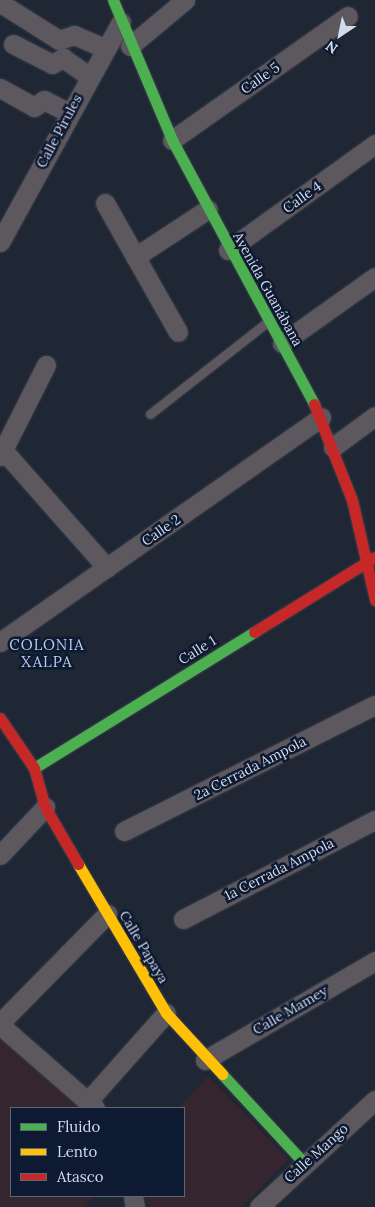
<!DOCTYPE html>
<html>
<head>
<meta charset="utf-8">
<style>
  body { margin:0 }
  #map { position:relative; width:375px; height:1207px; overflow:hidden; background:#1f2634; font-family:Lora,serif }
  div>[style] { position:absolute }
  .education>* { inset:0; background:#34252e }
  .roads { filter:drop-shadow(0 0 1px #3a404c) drop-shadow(0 0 1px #3a404c) }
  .lane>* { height:9px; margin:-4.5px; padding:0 4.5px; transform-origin:4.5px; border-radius:4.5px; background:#5d575e }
  .street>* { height:19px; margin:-9.5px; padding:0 9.5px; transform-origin:9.5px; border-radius:9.5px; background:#5d575e }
  .fast>* { height:11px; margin:-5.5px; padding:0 5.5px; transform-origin:5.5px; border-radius:5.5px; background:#4caf50 }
  .slow>* { height:11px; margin:-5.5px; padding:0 5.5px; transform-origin:5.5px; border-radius:5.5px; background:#ffc107 }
  .jam>* { height:11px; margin:-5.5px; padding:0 5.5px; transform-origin:5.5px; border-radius:5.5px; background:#c62828 }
  span { translate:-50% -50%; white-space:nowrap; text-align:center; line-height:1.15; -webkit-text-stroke:5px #0e1a31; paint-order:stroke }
  .street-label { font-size:14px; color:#d2dbec }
  .neighbourhood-label { font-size:15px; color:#bacced; letter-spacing:1px }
  .legend { position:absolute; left:10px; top:1107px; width:175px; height:90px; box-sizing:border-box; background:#0e1a31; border:1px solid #5c677c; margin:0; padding:6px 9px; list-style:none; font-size:15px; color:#d2dbec }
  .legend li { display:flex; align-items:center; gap:10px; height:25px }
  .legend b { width:25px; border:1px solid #5c677c }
  .north { position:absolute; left:315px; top:10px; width:50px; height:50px; -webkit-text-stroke:4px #0e1a31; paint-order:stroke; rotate:214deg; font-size:14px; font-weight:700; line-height:20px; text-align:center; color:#d2dbec }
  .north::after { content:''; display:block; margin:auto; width:18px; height:22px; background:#d2dbec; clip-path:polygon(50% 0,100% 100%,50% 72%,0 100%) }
</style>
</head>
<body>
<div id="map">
  <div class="education">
    <i style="clip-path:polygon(0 1035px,82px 1108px,11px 1108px,11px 1196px,94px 1196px,83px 1207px,0 1207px)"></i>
    <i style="clip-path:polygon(208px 1076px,289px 1159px,242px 1207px,148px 1207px,146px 1196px,184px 1196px,184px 1108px,179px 1108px)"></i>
  </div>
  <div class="roads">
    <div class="lane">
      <i style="left:150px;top:414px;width:147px;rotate:-38.1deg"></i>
    </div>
    <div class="street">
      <i style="left:2px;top:4px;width:67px;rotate:32.3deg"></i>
      <i style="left:59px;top:40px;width:16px;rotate:-18deg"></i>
      <i style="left:74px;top:35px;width:33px;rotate:23deg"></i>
      <i style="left:13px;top:44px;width:44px;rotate:27.1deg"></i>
      <i style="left:52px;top:64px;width:13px;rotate:-29deg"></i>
      <i style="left:63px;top:58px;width:32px;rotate:35deg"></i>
      <i style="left:130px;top:46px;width:72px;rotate:-39.9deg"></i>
      <i style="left:0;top:88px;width:39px;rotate:29deg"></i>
      <i style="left:34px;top:107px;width:12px;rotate:-35deg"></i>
      <i style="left:44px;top:100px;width:28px;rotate:27deg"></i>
      <i style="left:172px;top:140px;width:215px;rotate:-35.2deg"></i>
      <i style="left:105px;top:203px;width:148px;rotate:60.5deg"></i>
      <i style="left:0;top:242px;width:251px;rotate:-61.2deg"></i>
      <i style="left:228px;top:250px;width:181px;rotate:-35.8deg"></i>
      <i style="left:135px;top:257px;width:87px;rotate:-33.3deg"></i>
      <i style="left:282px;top:343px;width:114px;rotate:-35.4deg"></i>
      <i style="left:333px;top:447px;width:52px;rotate:-36.4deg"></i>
      <i style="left:3px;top:450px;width:157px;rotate:48.6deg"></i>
      <i style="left:0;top:456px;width:102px;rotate:-63.2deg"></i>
      <i style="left:0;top:642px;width:392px;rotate:-35deg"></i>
      <i style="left:124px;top:831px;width:281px;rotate:-26.7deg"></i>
      <i style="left:0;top:855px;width:66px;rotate:-46.8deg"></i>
      <i style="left:183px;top:919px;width:216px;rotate:-27.3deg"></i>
      <i style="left:0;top:1023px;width:153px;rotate:-45.5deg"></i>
      <i style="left:0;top:1025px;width:126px;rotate:41.1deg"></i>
      <i style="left:205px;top:1060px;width:197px;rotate:-30.2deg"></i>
      <i style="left:87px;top:1102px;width:119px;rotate:-48.4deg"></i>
      <i style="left:133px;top:1196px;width:11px;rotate:80deg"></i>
      <i style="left:259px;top:1207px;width:158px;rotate:-42.7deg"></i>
    </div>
    <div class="fast">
      <i style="left:113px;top:0;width:152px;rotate:67.1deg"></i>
      <i style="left:172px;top:140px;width:300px;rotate:61.7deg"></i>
      <i style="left:34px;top:768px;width:259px;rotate:-31.7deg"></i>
      <i style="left:222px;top:1074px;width:121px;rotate:47.3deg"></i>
    </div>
    <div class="slow">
      <i style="left:78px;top:864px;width:173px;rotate:59.4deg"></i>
      <i style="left:166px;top:1013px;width:83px;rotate:47.4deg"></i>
    </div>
    <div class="jam">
      <i style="left:314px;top:404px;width:103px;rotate:68.4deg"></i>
      <i style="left:352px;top:500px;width:103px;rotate:77deg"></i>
      <i style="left:254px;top:632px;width:142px;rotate:-31.8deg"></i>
      <i style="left:0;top:718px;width:60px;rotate:55.8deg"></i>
      <i style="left:34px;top:768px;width:41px;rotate:74.2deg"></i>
      <i style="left:45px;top:807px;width:66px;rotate:59.9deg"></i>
    </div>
  </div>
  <div class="street-label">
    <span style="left:260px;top:78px;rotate:-35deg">Calle 5</span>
    <span style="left:59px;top:131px;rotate:-62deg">Calle Pirules</span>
    <span style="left:302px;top:197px;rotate:-36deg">Calle 4</span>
    <span style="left:268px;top:289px;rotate:61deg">Avenida Guanábana</span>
    <span style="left:161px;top:530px;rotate:-35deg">Calle 2</span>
    <span style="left:197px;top:650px;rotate:-32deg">Calle 1</span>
    <span style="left:250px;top:768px;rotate:-27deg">2a Cerrada Ampola</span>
    <span style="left:279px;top:869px;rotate:-27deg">1a Cerrada Ampola</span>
    <span style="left:144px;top:947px;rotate:59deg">Calle Papaya</span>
    <span style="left:290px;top:1010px;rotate:-30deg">Calle Mamey</span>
    <span style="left:316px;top:1153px;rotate:-42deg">Calle Mango</span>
  </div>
  <div class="neighbourhood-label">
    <span style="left:47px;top:653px">COLONIA<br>XALPA</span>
  </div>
  <ul class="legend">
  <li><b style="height:6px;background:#4caf50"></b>Fluido</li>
  <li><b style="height:6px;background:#ffc107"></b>Lento</li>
  <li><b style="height:6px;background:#c62828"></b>Atasco</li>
  </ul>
  <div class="north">N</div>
</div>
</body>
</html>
